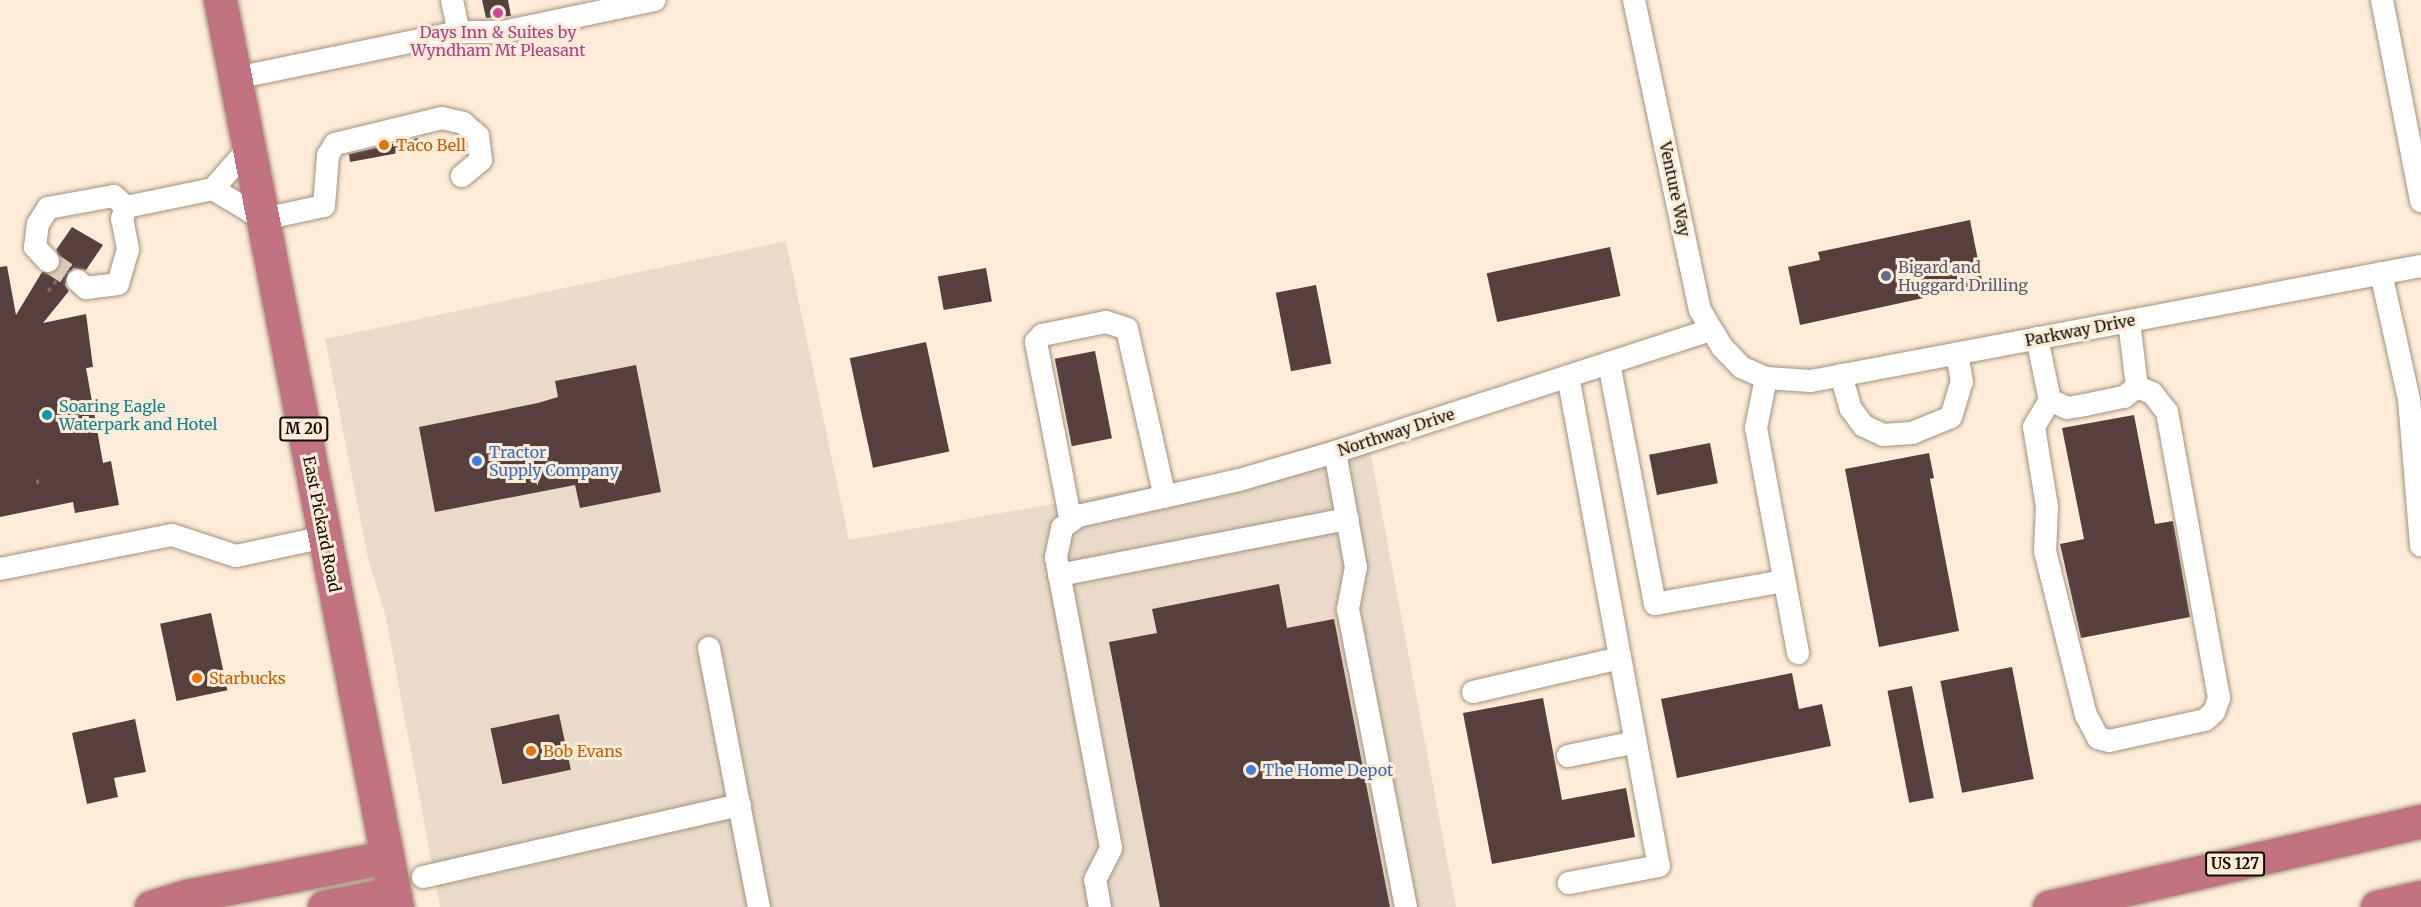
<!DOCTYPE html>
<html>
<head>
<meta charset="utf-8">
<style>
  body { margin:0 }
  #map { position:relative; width:2421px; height:907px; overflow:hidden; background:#feecd8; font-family:Merriweather,serif }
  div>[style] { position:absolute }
  .commercial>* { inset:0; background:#eadac9 }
  .building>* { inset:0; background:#563f3d; transform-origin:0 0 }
  .minor-tunnel>* { height:22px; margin-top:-11px; transform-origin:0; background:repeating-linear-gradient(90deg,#dbcbb8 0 22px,transparent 0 33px) }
  .path>* { height:3px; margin-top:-1.5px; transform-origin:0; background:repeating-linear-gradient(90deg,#7d7266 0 4.5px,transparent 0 9px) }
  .roads { filter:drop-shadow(0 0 2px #a2927f) drop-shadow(0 0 2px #a2927f) }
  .minor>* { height:22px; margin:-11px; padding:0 11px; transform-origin:11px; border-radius:11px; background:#fff }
  .highway>* { height:33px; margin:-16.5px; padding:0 16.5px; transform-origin:16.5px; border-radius:16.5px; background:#c27381 }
  .dots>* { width:16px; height:16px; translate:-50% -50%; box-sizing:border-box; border:3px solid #feecd8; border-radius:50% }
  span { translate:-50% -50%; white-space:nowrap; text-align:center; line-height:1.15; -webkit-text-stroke:6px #feecd8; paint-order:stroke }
  .shield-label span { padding:2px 4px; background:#feecd8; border:2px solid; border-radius:4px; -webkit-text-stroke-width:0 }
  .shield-label { font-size:15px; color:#120d06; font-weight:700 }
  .hotel-label { font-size:16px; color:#b23c85 }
  .food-label { font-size:16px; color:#c56008 }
  .left { translate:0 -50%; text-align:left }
  .street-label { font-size:16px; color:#120d06 }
  .service-label { font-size:16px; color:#4e5e75 }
  .culture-label { font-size:16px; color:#0d838f }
  .shop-label { font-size:16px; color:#366cbe }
</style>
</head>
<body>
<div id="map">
  <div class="commercial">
    <i style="clip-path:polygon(786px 241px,849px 540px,1216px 475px,1366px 429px,1456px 907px,440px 907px,386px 618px,368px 558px,325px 339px)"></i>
  </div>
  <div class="building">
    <i style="clip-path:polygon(482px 0,508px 0,511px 16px,486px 18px)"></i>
    <i style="clip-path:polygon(418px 138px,420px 149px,350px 162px,349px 154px)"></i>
    <i style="clip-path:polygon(1970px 220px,1983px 285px,1800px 325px,1788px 267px,1820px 260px,1818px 252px)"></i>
    <i style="clip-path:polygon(72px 227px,103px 245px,86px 270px,74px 268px,68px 273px,65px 285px,69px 291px,43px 323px,86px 314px,93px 367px,86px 368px,103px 463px,111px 461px,119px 505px,75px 513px,73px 502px,0 517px,0 267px,7px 266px,16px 315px,42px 272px,58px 270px,61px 259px,56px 250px)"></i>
    <i style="left:1610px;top:247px;width:50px;height:126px;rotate:78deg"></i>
    <i style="left:986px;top:268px;width:34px;height:49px;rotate:80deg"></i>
    <i style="left:1316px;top:285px;width:80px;height:41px;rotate:79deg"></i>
    <i style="left:926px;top:342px;width:112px;height:78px;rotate:78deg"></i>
    <i style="left:1095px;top:351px;width:89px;height:41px;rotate:79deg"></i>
    <i style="clip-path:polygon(636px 365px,661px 492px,580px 508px,575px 485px,435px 512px,419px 427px,538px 403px,558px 397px,555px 381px)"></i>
    <i style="clip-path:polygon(2134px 415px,2155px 524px,2173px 521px,2190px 617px,2081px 638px,2060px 544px,2084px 539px,2062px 428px)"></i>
    <i style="left:1710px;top:443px;width:41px;height:62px;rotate:79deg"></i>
    <i style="clip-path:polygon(1929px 453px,1934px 478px,1930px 479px,1959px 631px,1879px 647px,1845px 469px)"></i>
    <i style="clip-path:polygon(1279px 584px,1287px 628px,1334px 619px,1390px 907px,1160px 907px,1109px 642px,1157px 633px,1152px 609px)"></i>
    <i style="left:211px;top:613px;width:79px;height:52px;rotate:78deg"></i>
    <i style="left:2012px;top:667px;width:114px;height:73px;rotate:79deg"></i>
    <i style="clip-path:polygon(1792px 673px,1799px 709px,1822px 704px,1831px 746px,1677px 778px,1661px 699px)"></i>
    <i style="left:1912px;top:686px;width:114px;height:25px;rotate:79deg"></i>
    <i style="clip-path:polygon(1543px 698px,1562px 800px,1626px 788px,1635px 837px,1492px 864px,1463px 713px)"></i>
    <i style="left:559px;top:714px;width:57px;height:70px;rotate:78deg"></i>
    <i style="clip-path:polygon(135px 719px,146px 772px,114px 778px,118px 797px,87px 804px,72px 733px)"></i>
  </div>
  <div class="minor-tunnel">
    <i style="left:48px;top:261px;width:36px;rotate:34deg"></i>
  </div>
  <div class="path">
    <i style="left:48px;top:291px;width:16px;rotate:-52deg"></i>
    <i style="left:37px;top:479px;width:7px;rotate:74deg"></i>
  </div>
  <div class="roads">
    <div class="minor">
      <i style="left:452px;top:0;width:33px;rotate:78deg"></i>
      <i style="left:1634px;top:0;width:317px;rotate:78deg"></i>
      <i style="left:1700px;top:310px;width:43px;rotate:59.3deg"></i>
      <i style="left:1722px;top:347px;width:28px;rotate:46deg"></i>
      <i style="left:1741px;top:367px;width:27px;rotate:24deg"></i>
      <i style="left:1766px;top:378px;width:45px;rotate:3.8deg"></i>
      <i style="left:1811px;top:381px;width:621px;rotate:-10.68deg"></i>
      <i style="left:2382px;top:0;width:205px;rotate:79deg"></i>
      <i style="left:236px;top:78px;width:228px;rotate:-11.7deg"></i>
      <i style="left:459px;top:32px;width:44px"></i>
      <i style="left:503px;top:32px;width:155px;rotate:-11.9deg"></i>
      <i style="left:249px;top:148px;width:55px;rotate:131.3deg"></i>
      <i style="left:213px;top:189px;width:58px;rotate:31deg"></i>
      <i style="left:263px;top:219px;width:62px;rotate:-12deg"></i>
      <i style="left:324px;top:206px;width:51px;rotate:-85.5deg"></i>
      <i style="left:328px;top:155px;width:13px;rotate:-58deg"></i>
      <i style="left:335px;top:144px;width:110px;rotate:-13.7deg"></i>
      <i style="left:442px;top:118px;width:22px;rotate:13deg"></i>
      <i style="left:463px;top:123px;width:20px;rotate:41deg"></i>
      <i style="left:478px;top:136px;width:24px;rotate:83deg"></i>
      <i style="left:481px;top:160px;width:25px;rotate:140deg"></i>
      <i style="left:48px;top:261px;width:19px;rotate:-133deg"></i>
      <i style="left:35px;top:247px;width:23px;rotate:-83deg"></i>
      <i style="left:38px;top:224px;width:19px;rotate:-58deg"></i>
      <i style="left:48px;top:208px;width:67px;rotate:-10.3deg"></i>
      <i style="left:114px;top:196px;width:16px;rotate:43deg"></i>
      <i style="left:126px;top:207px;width:89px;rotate:-11.7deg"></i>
      <i style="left:2381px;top:273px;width:129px;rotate:77.5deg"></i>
      <i style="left:2409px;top:399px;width:147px;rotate:85.3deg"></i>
      <i style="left:78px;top:281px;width:11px;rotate:41deg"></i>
      <i style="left:86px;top:288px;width:32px;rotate:-7deg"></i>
      <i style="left:118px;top:284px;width:36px;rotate:-74deg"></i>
      <i style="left:128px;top:249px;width:31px;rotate:-101deg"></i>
      <i style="left:122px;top:219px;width:13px;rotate:-72deg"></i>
      <i style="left:2037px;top:338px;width:63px;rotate:78.2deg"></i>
      <i style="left:2050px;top:400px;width:19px;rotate:25deg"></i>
      <i style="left:2067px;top:408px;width:18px;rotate:-9deg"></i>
      <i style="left:2085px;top:405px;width:40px;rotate:-12deg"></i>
      <i style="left:2124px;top:397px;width:16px;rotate:-38deg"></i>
      <i style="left:2137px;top:387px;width:66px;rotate:-96.9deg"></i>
      <i style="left:1609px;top:363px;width:245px;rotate:79.2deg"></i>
      <i style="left:1655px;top:604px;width:131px;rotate:-10.1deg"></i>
      <i style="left:1841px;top:375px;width:35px;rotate:74deg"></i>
      <i style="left:1851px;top:409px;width:21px;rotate:53deg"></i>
      <i style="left:1864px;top:426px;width:21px;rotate:25deg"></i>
      <i style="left:1883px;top:435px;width:29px;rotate:-4deg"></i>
      <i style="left:1912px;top:433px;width:42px;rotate:-22.3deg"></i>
      <i style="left:1951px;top:417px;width:37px;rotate:-73deg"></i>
      <i style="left:1962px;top:382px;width:29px;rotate:-100deg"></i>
      <i style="left:1568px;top:376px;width:498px;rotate:79.5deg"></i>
      <i style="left:1659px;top:866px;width:92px;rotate:169.3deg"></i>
      <i style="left:1766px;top:378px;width:51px;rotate:101.3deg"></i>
      <i style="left:1756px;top:428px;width:229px;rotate:79.4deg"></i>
      <i style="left:2050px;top:400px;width:31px;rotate:121deg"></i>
      <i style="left:2034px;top:427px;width:80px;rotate:80.7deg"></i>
      <i style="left:2047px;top:506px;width:45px;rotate:92.5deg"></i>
      <i style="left:2045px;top:551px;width:169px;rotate:76deg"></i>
      <i style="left:2086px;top:715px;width:26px;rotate:62deg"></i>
      <i style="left:2098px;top:738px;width:11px;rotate:15deg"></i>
      <i style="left:2109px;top:741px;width:98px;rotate:-12.3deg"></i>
      <i style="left:2205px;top:720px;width:12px;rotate:-42deg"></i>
      <i style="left:2214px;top:712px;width:15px;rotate:-70deg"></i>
      <i style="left:2219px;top:698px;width:291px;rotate:-100.3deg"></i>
      <i style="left:2167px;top:412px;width:24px;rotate:-128deg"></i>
      <i style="left:2152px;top:393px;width:16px;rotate:-158deg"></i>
      <i style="left:1335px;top:452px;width:117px;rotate:79.7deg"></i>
      <i style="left:1356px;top:567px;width:43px;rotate:100.8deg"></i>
      <i style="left:1348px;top:609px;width:304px;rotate:79deg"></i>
      <i style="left:1078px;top:516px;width:10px;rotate:-156deg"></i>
      <i style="left:1069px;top:512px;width:79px;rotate:-100.9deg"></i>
      <i style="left:1054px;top:434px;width:94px;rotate:-101.1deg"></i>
      <i style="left:1036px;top:342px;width:9px;rotate:-49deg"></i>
      <i style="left:1042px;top:335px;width:65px;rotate:-11.5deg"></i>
      <i style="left:1106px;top:322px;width:22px;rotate:18deg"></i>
      <i style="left:1127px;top:329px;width:172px;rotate:77.3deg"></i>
      <i style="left:0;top:569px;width:175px;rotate:-11.2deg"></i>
      <i style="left:172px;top:535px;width:67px;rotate:18.2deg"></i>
      <i style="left:236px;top:556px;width:91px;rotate:-12.1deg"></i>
      <i style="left:1059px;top:575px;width:294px;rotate:-11deg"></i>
      <i style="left:709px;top:648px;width:264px;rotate:79.1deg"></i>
      <i style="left:1473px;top:692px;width:151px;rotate:-13deg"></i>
      <i style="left:1568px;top:756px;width:69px;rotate:-11.6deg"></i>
      <i style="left:423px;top:877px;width:325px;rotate:-12.8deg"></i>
      <i style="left:1100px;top:907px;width:27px;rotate:-100deg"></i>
      <i style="left:1095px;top:880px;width:36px;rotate:-63deg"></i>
      <i style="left:1111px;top:848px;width:296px;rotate:-100.7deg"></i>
      <i style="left:1056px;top:557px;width:30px;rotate:-78deg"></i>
      <i style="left:1062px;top:528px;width:20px;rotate:-37deg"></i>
      <i style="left:1078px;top:516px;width:165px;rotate:-12.6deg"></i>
      <i style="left:1239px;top:480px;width:100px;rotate:-16.3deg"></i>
      <i style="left:1335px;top:452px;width:395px;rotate:-18deg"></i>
    </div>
    <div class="highway">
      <i style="left:220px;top:0;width:924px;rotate:78.96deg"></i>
      <i style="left:151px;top:907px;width:39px;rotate:-17deg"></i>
      <i style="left:188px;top:896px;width:203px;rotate:-11.1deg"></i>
      <i style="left:324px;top:907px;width:71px;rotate:-11.3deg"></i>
      <i style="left:2049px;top:907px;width:382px;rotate:-13deg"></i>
      <i style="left:2377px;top:907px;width:45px;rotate:-12.8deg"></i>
    </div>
  </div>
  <div class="dots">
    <i style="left:498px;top:13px;background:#d1479c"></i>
    <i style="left:384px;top:145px;background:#e8710a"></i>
    <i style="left:1886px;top:276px;background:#5c6f8a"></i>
    <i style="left:47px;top:415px;background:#0f9aa8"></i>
    <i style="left:477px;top:461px;background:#3f7fe0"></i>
    <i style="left:197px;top:678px;background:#e8710a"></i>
    <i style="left:531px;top:751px;background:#e8710a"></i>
    <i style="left:1251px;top:770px;background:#3f7fe0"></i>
  </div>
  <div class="shield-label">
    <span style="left:304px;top:429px">M 20</span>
    <span style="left:2235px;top:864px">US 127</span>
  </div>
  <div class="hotel-label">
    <span style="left:498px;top:41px">Days Inn &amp; Suites by<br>Wyndham Mt Pleasant</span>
  </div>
  <div class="food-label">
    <span class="left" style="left:396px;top:145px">Taco Bell</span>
    <span class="left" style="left:209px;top:678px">Starbucks</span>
    <span class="left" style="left:543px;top:751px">Bob Evans</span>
  </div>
  <div class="street-label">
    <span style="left:1675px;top:189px;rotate:78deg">Venture Way</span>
    <span style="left:2080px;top:330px;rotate:-11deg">Parkway Drive</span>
    <span style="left:1396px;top:432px;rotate:-18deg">Northway Drive</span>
    <span style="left:322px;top:524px;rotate:79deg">East Pickard Road</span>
  </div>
  <div class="service-label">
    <span class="left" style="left:1898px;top:276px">Bigard and<br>Huggard Drilling</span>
  </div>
  <div class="culture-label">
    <span class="left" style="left:59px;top:415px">Soaring Eagle<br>Waterpark and Hotel</span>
  </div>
  <div class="shop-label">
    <span class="left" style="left:489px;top:461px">Tractor<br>Supply Company</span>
    <span class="left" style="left:1263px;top:770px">The Home Depot</span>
  </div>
</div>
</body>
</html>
